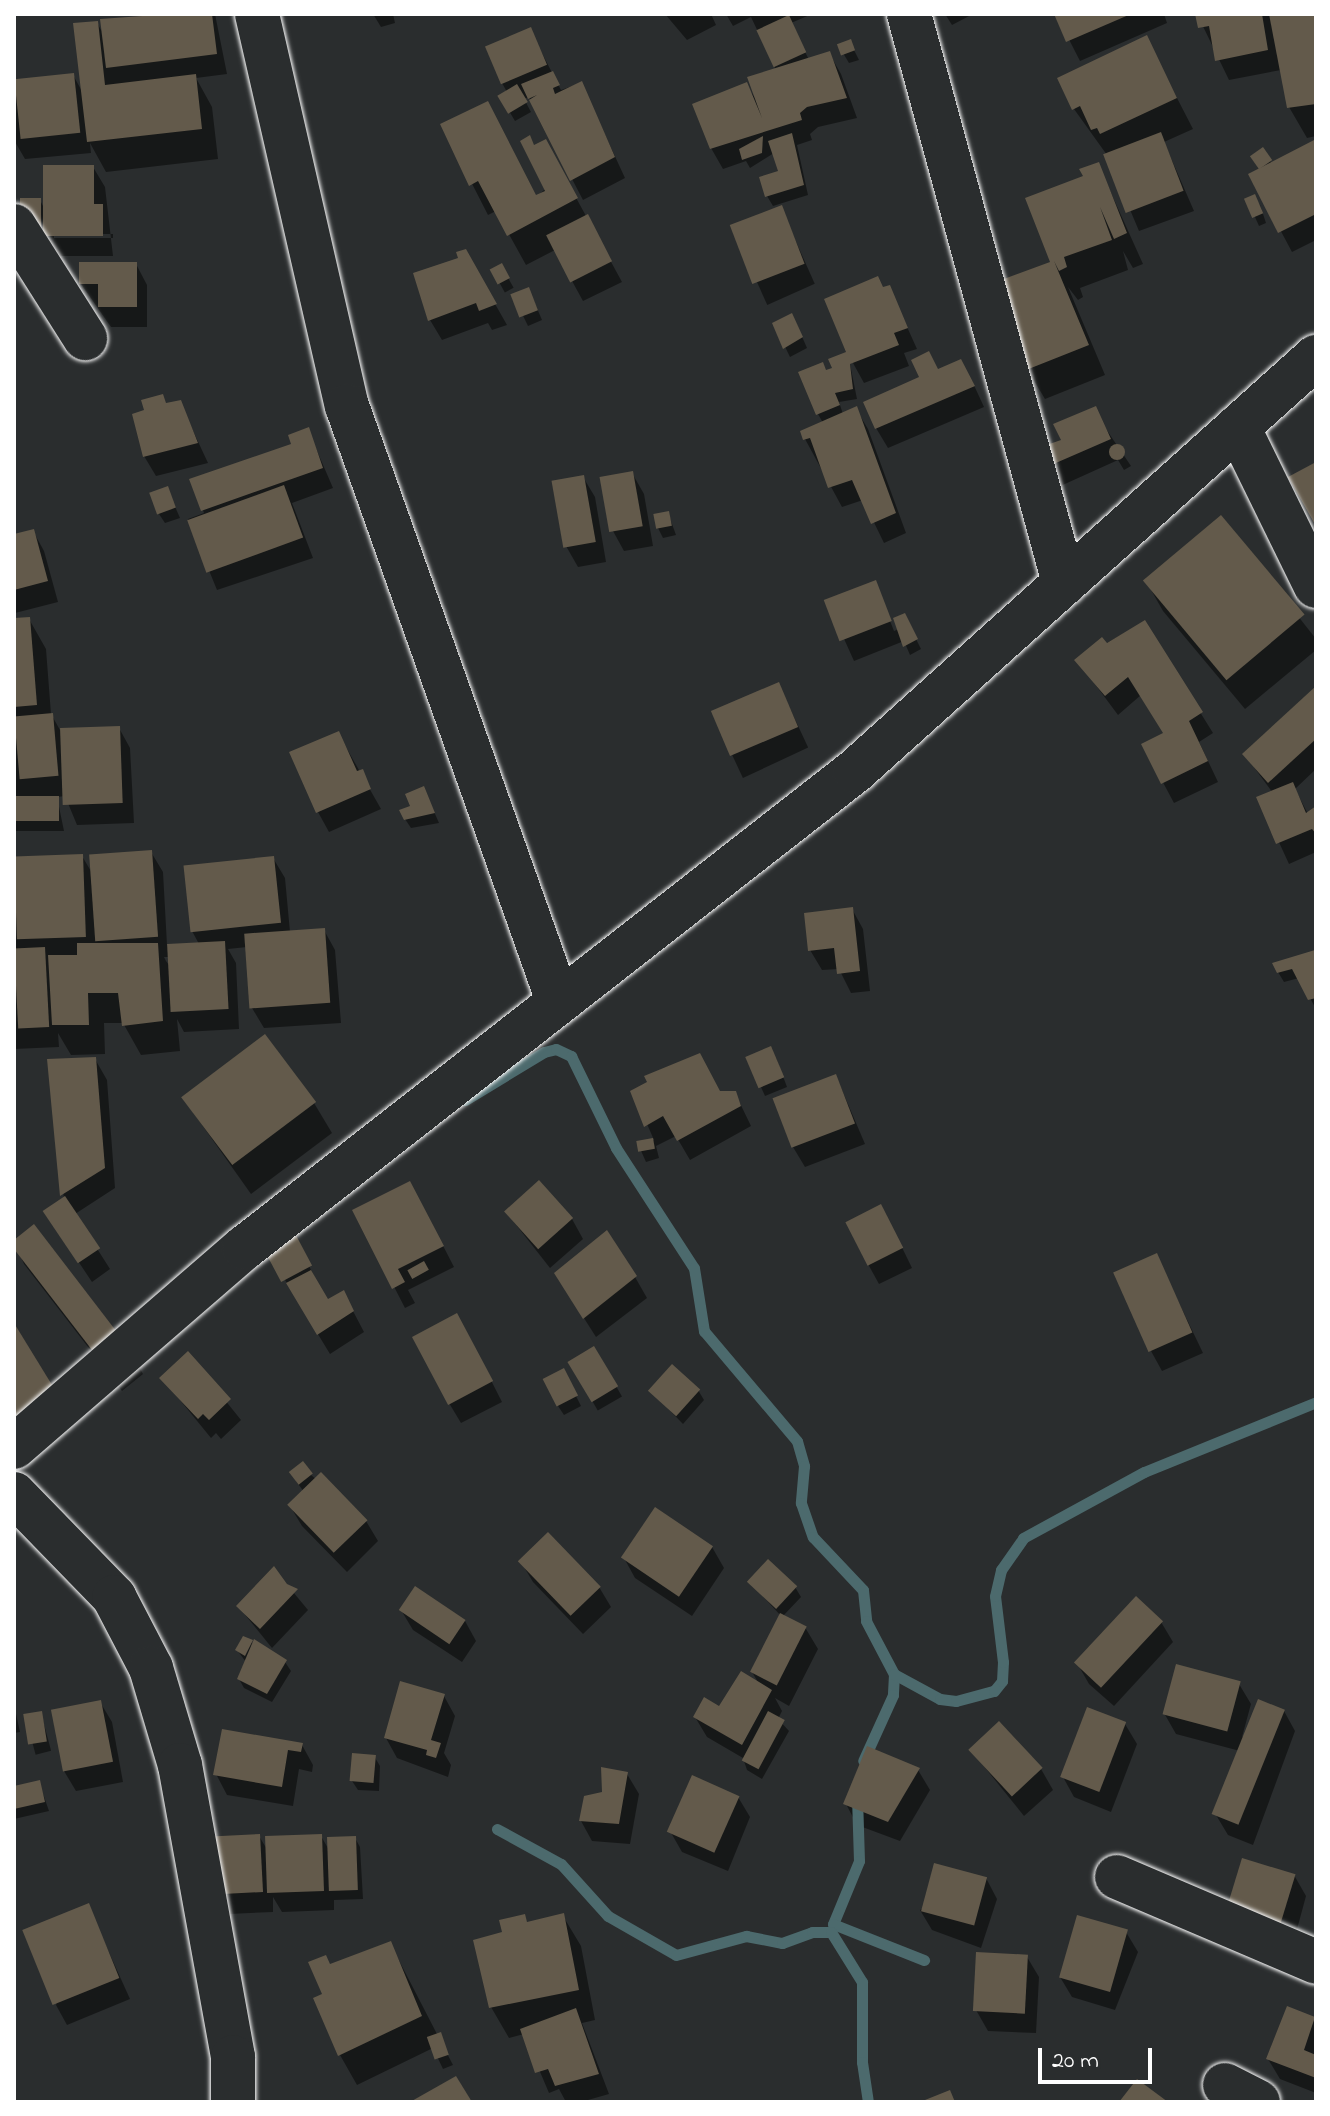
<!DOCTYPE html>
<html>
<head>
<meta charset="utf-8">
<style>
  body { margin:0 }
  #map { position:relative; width:1330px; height:2116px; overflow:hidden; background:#2a2d2e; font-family:"Indie Flower",sans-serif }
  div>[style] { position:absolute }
  .shadow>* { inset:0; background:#0007; transform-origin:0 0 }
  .stream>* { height:11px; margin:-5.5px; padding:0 5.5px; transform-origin:5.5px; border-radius:5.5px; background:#4c6a6d }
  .building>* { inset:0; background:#635a4b; transform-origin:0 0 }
  .round { border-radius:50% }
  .roads { filter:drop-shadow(0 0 2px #fff) drop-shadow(0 0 2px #fff) }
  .minor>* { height:44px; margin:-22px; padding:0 22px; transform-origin:22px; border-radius:22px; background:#2a2d2e }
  span { translate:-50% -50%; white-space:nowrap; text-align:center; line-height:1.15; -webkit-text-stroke:7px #2a2d2e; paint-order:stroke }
  .frame { position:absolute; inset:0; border:16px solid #fff; pointer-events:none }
  .scale { position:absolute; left:1038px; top:2048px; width:114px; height:36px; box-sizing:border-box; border:4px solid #fff; border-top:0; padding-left:10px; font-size:24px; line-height:28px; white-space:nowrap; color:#fff; -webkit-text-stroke:6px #2a2d2e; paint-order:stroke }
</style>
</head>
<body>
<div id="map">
  <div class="shadow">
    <i style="clip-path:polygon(183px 14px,215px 14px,227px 74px,196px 78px,212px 107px,218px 159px,106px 172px,90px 143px,91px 153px,25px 159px,14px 140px,14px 81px,73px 75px,83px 93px,97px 23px,104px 35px)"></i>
    <i style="clip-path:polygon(373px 14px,393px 14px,395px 23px,381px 27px)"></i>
    <i style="clip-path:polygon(665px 14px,711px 14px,716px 25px,687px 40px)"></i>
    <i style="clip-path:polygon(726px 14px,812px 14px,791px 23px,809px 60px,829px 53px,841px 74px,857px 118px,818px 127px,810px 134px,812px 140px,797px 145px,808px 195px,773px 206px,767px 196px,780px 173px,774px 153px,750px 168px,746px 161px,723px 169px,711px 148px,746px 85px,758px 102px,776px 70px,751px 17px,733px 26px)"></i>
    <i style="clip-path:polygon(945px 14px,973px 14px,952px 25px)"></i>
    <i style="clip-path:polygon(1056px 14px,1164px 14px,1167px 23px,1080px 61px)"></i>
    <i style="clip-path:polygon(1197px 14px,1316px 14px,1316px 136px,1307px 138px,1289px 107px,1281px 70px,1229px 80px)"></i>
    <i style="clip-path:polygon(530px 30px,561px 90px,581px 83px,625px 178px,583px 200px,529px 97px,524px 99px,531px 112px,515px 121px,500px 96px,507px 92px,502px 83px)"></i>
    <i style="clip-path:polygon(1146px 38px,1193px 129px,1164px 142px,1194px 211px,1139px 231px,1107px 155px,1074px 109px)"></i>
    <i style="clip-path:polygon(850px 42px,859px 60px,849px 63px,843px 53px)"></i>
    <i style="clip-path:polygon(442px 125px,537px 197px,562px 172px,622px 282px,583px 301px,555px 250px,526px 265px,496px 211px,488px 215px)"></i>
    <i style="clip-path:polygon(1316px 142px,1316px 240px,1292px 252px,1251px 175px,1260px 170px,1253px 157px,1263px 150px,1272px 164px)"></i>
    <i style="clip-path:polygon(1098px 164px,1143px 264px,1133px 268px,1123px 251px,1128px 270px,1080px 288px,1083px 297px,1078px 300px,1068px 287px,1105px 375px,1045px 399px,1027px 369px,1052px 263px,1085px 177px)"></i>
    <i style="clip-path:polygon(evenodd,93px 167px,105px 187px,113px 256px,57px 256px,28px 237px,40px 200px,45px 210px,93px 167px,54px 234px,113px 234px,113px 238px,54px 238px,54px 234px)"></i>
    <i style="clip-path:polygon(1247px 199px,1260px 205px,1266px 223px,1259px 226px)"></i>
    <i style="left:781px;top:208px;width:83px;height:52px;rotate:66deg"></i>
    <i style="clip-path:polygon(465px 251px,507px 325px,492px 330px,488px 323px,442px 340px,430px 320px)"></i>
    <i style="clip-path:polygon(136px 264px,147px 285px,147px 327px,111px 327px,81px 284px)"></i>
    <i style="left:501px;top:265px;width:26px;height:10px;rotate:61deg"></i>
    <i style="clip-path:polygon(889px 287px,917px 349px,904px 353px,909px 366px,864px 383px,853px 363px,883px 289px)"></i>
    <i style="clip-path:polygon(514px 297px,533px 299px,542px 320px,528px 326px)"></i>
    <i style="clip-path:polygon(774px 324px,797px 325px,807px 348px,790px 357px)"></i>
    <i style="clip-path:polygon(850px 364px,857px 399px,839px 402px,843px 414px,856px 409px,868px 429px,906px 533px,884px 543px,863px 500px,842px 507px,805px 439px,823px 423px,818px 414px,827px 372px)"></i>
    <i style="clip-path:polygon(972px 381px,984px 407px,888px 448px,876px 428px)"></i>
    <i style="clip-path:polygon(180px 403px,208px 463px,156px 476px,144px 456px)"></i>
    <i style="clip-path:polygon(1106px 429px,1131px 466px,1124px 470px,1118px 460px,1056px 488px,1044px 468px)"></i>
    <i style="clip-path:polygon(308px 430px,333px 488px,292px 503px,313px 558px,217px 590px,188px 519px,204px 513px,192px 480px,293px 445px)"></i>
    <i style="clip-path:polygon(632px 473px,644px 494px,653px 546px,624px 551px,613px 531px)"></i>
    <i style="clip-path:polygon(583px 477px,595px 497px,606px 562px,578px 567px,566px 546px)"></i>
    <i style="clip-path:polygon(167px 488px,180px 518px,165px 523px,159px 514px)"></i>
    <i style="clip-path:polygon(668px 513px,676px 535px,663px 538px,658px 528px)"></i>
    <i style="clip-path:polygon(1221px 518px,1316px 639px,1316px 650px,1245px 709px,1163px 611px,1146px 581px)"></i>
    <i style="clip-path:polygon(33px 531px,44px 551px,58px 602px,15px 613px,14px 536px)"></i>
    <i style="clip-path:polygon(875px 583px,894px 631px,909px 625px,921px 649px,910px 655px,904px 641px,854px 661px,827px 601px)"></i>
    <i style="clip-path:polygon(29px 619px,46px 649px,51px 714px,60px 730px,119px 728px,130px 748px,134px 823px,77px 825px,65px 796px,57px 797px,64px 831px,14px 831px,14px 620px)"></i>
    <i style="clip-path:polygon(1144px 622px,1213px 733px,1199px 742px,1218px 782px,1174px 803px,1143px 745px,1165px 734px,1141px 695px,1118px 715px,1077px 660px)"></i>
    <i style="left:779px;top:685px;width:69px;height:72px;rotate:65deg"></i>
    <i style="clip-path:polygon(1316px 688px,1316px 769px,1295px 789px,1308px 814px,1316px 809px,1316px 852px,1289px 864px,1259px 799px,1273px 793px,1245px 755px)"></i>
    <i style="clip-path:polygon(338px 733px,381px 809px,329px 832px,318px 812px)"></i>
    <i style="clip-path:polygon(428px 798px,439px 823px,411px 828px,405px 819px)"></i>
    <i style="clip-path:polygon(evenodd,151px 852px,163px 872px,167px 945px,199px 944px,192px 931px,273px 858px,285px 878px,290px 932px,324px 930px,335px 950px,341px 1023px,264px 1028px,252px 1008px,247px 947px,228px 949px,236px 963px,239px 1029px,184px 1032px,177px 1019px,180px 1051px,141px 1055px,123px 1023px,104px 1023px,105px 1054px,71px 1055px,58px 1033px,59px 1047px,14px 1049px,14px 857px,82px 856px,92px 873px,151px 852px,164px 957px,170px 957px,171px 968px,166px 961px,164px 957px)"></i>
    <i style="clip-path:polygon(852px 909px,863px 929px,870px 991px,851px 993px,839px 969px,822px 970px,810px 950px)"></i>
    <i style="clip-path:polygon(1314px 952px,1316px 955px,1316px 1009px,1299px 978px,1284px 982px,1278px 972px)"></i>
    <i style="clip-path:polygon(748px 1058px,776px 1058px,787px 1087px,765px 1096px)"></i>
    <i style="clip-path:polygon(95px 1059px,107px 1080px,115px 1188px,75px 1214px,110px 1269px,92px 1282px,58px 1231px,64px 1199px,50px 1061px)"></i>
    <i style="clip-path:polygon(836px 1076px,865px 1144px,805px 1167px,793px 1147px)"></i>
    <i style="clip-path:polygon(633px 1092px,735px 1093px,751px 1126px,690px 1160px,676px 1136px,656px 1146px,659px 1158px,646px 1162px,638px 1144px,654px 1140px)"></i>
    <i style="clip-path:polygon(183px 1098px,314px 1103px,332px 1133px,251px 1194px)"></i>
    <i style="clip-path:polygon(421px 1203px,454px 1267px,408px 1290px,415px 1303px,405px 1308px,355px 1211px)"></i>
    <i style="clip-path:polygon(506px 1212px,572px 1219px,583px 1239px,550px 1268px)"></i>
    <i style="clip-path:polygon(289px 1226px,327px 1302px,343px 1292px,364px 1332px,330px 1354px,262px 1242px)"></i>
    <i style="clip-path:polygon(892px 1227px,912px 1268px,879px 1284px,868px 1264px)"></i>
    <i style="clip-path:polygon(14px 1242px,132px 1354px,143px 1374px,122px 1391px,24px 1264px)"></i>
    <i style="clip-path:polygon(1156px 1255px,1203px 1353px,1162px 1371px,1151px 1351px)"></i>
    <i style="clip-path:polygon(635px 1277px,647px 1298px,596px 1337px,568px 1293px)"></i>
    <i style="clip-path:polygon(468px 1335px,502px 1402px,461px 1423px,449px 1403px)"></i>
    <i style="left:594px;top:1348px;width:56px;height:28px;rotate:60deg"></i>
    <i style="clip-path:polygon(188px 1354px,241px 1420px,221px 1439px,216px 1433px,211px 1438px,162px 1378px)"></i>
    <i style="clip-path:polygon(568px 1380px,581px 1406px,564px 1415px,558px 1406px)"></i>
    <i style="clip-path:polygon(698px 1390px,704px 1400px,683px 1424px,651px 1391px)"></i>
    <i style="clip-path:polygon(311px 1475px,366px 1521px,378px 1541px,347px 1572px,302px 1526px,290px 1506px,304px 1492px,296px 1481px)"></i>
    <i style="clip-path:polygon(712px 1547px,724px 1568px,692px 1616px,635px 1578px,624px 1558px)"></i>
    <i style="clip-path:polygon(521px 1562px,599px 1587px,611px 1607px,583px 1634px,533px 1582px)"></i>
    <i style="clip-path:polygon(274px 1569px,308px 1610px,272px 1648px,238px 1606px)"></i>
    <i style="clip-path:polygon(749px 1581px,795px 1587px,801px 1597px,783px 1616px,806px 1629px,818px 1649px,789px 1706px,775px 1698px,782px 1711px,778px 1719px,789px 1731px,762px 1779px,747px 1770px,743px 1758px,707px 1737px,695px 1717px,719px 1709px,759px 1684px,752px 1672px,781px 1616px)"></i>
    <i style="clip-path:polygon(401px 1610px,465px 1621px,476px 1641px,462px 1662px,413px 1630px)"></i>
    <i style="clip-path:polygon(1161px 1622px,1173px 1642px,1114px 1706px,1089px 1684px,1077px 1663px)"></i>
    <i style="clip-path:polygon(244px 1638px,285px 1662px,291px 1671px,272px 1702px,244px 1688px,239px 1679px,246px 1662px,237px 1650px)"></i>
    <i style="clip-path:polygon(1239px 1684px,1251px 1704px,1242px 1737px,1284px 1711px,1295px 1731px,1253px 1845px,1228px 1835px,1216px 1815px,1240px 1751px,1176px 1734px,1164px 1713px)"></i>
    <i style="clip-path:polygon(444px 1696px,455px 1716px,444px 1753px,451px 1765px,448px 1777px,397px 1758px,386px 1738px)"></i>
    <i style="clip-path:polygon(100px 1702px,112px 1722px,123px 1782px,76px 1791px,64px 1771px)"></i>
    <i style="clip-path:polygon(14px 1705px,20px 1732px,14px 1733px)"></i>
    <i style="left:41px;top:1713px;width:39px;height:16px;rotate:75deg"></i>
    <i style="clip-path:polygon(1125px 1724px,1137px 1744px,1111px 1812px,1074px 1797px,1063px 1777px)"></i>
    <i style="clip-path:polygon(302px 1745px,313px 1765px,312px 1772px,299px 1769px,293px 1806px,227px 1795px,216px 1774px)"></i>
    <i style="clip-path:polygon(970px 1749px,1041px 1769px,1053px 1790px,1024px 1816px)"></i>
    <i style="clip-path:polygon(374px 1756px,380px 1766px,379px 1791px,358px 1790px,352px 1781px)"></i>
    <i style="clip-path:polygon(918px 1770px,930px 1790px,900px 1841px,857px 1825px,846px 1804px)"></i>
    <i style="clip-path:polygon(627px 1774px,639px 1794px,630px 1844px,592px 1841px,581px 1821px)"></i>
    <i style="clip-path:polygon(39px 1782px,49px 1811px,14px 1819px,14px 1788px)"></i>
    <i style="clip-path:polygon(738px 1797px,750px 1817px,728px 1871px,682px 1852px,670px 1831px)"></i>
    <i style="clip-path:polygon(259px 1836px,268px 1851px,321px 1836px,329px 1850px,355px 1838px,360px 1847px,363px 1899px,334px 1900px,334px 1910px,282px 1912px,273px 1897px,273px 1912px,207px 1915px)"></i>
    <i style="clip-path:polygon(1294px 1875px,1306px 1896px,1293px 1944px,1241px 1929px)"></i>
    <i style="clip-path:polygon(986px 1878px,997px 1899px,981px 1948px,932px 1930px,920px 1910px)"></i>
    <i style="clip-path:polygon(88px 1906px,130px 1999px,67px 2025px,56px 2005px)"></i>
    <i style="clip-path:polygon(563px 1916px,581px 1946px,595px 2020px,582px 2023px,609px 2094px,581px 2102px,566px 2102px,559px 2089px,549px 2093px,524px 2034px,509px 2038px,491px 2007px,505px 1933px,524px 1917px,528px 1924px)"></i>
    <i style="clip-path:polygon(1126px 1932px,1138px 1952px,1115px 2010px,1072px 1997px,1060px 1977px)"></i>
    <i style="clip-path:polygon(390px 1943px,453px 2065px,443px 2069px,433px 2048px,357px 2085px,340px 2055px,325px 1995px,330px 1966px)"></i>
    <i style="clip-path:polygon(1027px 1957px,1039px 1977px,1036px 2033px,988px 2031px,976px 2010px)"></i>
    <i style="clip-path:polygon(1314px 2019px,1316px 2022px,1316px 2093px,1280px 2079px,1268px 2059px)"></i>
  </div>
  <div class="stream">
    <i style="left:465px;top:1100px;width:92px;rotate:-31.3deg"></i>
    <i style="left:544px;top:1052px;width:12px;rotate:-14deg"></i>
    <i style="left:556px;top:1049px;width:17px;rotate:25deg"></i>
    <i style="left:571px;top:1056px;width:102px;rotate:63.9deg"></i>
    <i style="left:616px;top:1148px;width:143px;rotate:57deg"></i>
    <i style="left:694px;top:1268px;width:64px;rotate:81deg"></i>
    <i style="left:704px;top:1331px;width:144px;rotate:49.8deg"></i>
    <i style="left:797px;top:1441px;width:26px;rotate:74deg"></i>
    <i style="left:804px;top:1466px;width:37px;rotate:95deg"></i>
    <i style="left:801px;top:1503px;width:36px;rotate:71deg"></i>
    <i style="left:813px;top:1537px;width:73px;rotate:46.7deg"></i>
    <i style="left:863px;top:1590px;width:31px;rotate:84deg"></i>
    <i style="left:866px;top:1621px;width:60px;rotate:62.2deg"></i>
    <i style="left:894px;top:1674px;width:21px;rotate:93deg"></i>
    <i style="left:893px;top:1695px;width:72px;rotate:114.4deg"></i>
    <i style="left:894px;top:1674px;width:52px;rotate:28.5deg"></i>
    <i style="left:940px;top:1699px;width:16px;rotate:7deg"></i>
    <i style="left:956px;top:1701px;width:39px;rotate:-15deg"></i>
    <i style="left:994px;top:1691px;width:13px;rotate:-51deg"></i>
    <i style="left:1002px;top:1681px;width:19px;rotate:-87deg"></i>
    <i style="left:1003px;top:1662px;width:66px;rotate:-96.9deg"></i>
    <i style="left:995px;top:1596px;width:27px;rotate:-77deg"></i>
    <i style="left:1001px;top:1570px;width:39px;rotate:-55deg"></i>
    <i style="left:1023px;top:1538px;width:138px;rotate:-28.6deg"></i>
    <i style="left:1144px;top:1472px;width:186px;rotate:-22.1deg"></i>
    <i style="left:857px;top:1797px;width:64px;rotate:88.2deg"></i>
    <i style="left:859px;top:1861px;width:68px;rotate:112.4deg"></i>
    <i style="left:833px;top:1924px;width:98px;rotate:21.6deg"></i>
    <i style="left:497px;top:1829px;width:73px;rotate:28.7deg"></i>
    <i style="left:561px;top:1864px;width:70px;rotate:47.9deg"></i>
    <i style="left:608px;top:1916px;width:78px;rotate:29.8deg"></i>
    <i style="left:676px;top:1955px;width:73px;rotate:-15.2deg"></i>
    <i style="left:746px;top:1936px;width:37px;rotate:11deg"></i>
    <i style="left:782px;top:1943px;width:32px;rotate:-20deg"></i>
    <i style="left:812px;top:1932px;width:19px"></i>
    <i style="left:831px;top:1932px;width:59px;rotate:58.2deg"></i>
    <i style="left:862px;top:1982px;width:80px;rotate:90deg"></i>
    <i style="left:862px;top:2062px;width:40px;rotate:81.5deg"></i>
  </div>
  <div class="building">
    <i style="clip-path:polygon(170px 14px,212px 14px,217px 54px,106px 68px,100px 19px)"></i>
    <i style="clip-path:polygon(1054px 14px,1131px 14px,1066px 42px)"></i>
    <i style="clip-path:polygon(1195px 14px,1262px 14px,1268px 50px,1215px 61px,1209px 26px,1198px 28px)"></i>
    <i style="clip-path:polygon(1269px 14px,1316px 14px,1316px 104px,1287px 108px)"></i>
    <i style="left:789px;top:15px;width:41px;height:36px;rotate:65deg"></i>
    <i style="clip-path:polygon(98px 21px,105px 85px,196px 74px,202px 129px,87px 142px,73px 23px)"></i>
    <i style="left:531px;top:27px;width:41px;height:50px;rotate:67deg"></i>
    <i style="clip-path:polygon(1147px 35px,1177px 98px,1100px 134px,1097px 128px,1091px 130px,1080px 106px,1072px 110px,1057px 78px)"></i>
    <i style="left:851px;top:39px;width:12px;height:15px;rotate:70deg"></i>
    <i style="clip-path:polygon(830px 51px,847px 98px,807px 107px,800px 113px,802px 120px,710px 149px,692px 104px,747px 82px,762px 118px,747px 77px)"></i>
    <i style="clip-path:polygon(553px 71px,560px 85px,553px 88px,555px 94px,582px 81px,615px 157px,570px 181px,529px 100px,537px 95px,528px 99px,521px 84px)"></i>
    <i style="left:74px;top:73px;width:60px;height:60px;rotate:84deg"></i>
    <i style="left:517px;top:84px;width:21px;height:23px;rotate:59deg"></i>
    <i style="clip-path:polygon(488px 101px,536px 195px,545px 191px,520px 141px,530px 135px,534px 145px,546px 139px,578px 198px,507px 236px,478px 181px,469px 186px,440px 124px)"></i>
    <i style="left:1161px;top:132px;width:63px;height:62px;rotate:69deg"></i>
    <i style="clip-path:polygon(792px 133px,804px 185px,765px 197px,759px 177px,778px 171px,768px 141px)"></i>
    <i style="clip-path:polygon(763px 136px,762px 153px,742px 160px,739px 149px)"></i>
    <i style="clip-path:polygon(1316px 139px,1316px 214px,1278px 233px,1248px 174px)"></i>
    <i style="left:1263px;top:147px;width:16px;height:16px;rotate:55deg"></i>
    <i style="clip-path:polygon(1099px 162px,1127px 233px,1114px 239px,1100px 207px,1112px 240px,1064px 257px,1067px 267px,1059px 271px,1054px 261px,1089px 345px,1026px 370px,993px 283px,1050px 262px,1025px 198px,1083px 176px,1079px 169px)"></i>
    <i style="clip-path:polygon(43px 165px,94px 165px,94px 204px,103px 204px,103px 236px,43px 236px)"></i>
    <i style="left:1255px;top:194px;width:21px;height:12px;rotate:67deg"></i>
    <i style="left:20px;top:198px;width:21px;height:30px"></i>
    <i style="left:782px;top:205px;width:63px;height:56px;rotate:69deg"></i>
    <i style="left:588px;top:214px;width:53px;height:47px;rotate:63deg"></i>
    <i style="clip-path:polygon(466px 249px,497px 304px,479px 311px,476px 303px,428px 321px,413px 273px,458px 258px,456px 252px)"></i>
    <i style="clip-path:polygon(79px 262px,137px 262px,137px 307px,98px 307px,98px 284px,79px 284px)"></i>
    <i style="left:502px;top:263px;width:17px;height:14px;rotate:62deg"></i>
    <i style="clip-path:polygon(878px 276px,883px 287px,890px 285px,908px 328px,894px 333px,899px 345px,850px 364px,853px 389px,835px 393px,840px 405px,816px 415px,798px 372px,823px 362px,826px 370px,832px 368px,828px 359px,846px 352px,824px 299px)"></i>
    <i style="left:529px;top:287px;width:25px;height:20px;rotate:69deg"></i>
    <i style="clip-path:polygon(792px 313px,803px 337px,783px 349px,772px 323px)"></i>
    <i style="clip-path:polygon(929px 351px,938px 369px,961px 359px,975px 386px,875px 429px,863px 402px,919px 377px,911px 360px)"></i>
    <i style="clip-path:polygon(163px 394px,166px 403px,181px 400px,198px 443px,143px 457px,132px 414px,144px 410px,141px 400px)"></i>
    <i style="clip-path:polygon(857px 406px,896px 513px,871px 524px,852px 480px,828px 488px,810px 438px,803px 440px,800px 431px)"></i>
    <i style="clip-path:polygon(1096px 406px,1111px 439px,1042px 469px,1035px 449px,1061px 440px,1053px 424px)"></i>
    <i style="clip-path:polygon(309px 427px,323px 468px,201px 511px,189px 479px,291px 444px,288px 435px)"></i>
    <i class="round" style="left:1109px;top:444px;width:16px;height:16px"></i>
    <i style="clip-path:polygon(1316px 462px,1316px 526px,1288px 477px)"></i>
    <i style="left:633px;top:471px;width:56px;height:34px;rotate:80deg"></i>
    <i style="left:584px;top:475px;width:68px;height:33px;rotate:80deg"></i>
    <i style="left:284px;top:485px;width:56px;height:103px;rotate:70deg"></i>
    <i style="left:168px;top:486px;width:23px;height:20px;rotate:70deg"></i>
    <i style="left:669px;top:511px;width:15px;height:16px;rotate:79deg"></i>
    <i style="left:1221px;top:515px;width:130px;height:102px;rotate:50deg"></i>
    <i style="clip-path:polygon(34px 529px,48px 581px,14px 590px,14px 534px)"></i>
    <i style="left:876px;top:580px;width:44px;height:56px;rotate:69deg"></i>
    <i style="clip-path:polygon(905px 613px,918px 639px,903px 647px,893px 618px)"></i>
    <i style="clip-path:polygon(30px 617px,37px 705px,14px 707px,14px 618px)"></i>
    <i style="clip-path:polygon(1145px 620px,1203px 712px,1189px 721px,1208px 761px,1161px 784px,1141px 744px,1163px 733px,1128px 677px,1105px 696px,1074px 660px,1102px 637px,1107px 643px)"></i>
    <i style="left:779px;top:682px;width:49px;height:74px;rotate:67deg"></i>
    <i style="clip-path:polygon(1316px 686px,1316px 739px,1268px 783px,1242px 754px)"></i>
    <i style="left:53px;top:713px;width:63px;height:39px;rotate:85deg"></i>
    <i style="left:120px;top:726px;width:77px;height:60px;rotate:88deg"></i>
    <i style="clip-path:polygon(339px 731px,357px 771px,363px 769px,371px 789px,316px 813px,289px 752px)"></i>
    <i style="clip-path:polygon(1293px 782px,1306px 813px,1316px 806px,1316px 834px,1312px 829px,1276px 844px,1256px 797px)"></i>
    <i style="clip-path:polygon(424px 786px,435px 813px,404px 820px,399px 810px,410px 806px,405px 794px)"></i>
    <i style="left:59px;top:796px;width:25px;height:45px;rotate:90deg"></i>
    <i style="left:152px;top:850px;width:87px;height:63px;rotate:86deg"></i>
    <i style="left:83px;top:854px;width:83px;height:69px;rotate:88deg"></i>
    <i style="left:274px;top:856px;width:67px;height:91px;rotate:84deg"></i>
    <i style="clip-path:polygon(853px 907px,860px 971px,837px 974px,834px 948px,808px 951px,804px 913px)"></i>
    <i style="left:325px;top:928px;width:75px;height:81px;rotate:86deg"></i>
    <i style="left:225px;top:941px;width:68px;height:58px;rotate:87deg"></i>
    <i style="clip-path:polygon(77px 943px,158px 943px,163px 1021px,122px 1026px,118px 993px,88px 993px,89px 1025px,52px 1025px,48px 955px,77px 955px)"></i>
    <i style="left:45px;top:947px;width:80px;height:31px;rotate:87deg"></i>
    <i style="clip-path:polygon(1315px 950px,1316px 998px,1308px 1000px,1292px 969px,1277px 973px,1272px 963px)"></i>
    <i style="left:265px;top:1034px;width:85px;height:105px;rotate:53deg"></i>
    <i style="left:771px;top:1046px;width:34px;height:28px;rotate:67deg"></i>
    <i style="clip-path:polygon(700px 1053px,720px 1091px,736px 1091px,741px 1106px,677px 1141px,663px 1116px,644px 1127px,630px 1091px,647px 1082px,644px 1076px)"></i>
    <i style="clip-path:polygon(96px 1057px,105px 1168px,60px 1196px,47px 1059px)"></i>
    <i style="left:836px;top:1074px;width:53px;height:68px;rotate:69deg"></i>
    <i style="left:653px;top:1138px;width:11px;height:17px;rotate:80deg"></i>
    <i style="left:539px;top:1180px;width:51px;height:47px;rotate:48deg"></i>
    <i style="clip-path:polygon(410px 1181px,444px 1246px,398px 1269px,405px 1282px,392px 1289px,352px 1210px)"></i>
    <i style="left:65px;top:1196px;width:63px;height:27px;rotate:56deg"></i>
    <i style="left:881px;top:1204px;width:49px;height:40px;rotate:63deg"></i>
    <i style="clip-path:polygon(34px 1224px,133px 1353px,109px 1372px,14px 1249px,14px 1240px)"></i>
    <i style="left:290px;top:1224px;width:47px;height:35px;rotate:62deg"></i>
    <i style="clip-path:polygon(607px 1230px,637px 1276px,583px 1319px,554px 1273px)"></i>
    <i style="left:1157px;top:1253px;width:87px;height:48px;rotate:66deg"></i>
    <i style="left:424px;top:1261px;width:10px;height:19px;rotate:61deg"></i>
    <i style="clip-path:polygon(311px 1270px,328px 1299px,344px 1290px,354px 1311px,317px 1335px,286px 1283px)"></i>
    <i style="left:457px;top:1313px;width:77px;height:51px;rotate:62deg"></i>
    <i style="clip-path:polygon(14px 1323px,60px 1398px,14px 1426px)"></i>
    <i style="left:594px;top:1346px;width:47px;height:31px;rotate:59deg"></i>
    <i style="clip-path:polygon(188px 1351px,231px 1399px,209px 1420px,203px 1414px,198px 1419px,159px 1378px)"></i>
    <i style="left:672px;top:1364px;width:38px;height:36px;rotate:42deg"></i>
    <i style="left:564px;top:1368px;width:31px;height:24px;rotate:63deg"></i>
    <i style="left:303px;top:1461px;width:16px;height:18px;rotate:52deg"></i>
    <i style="left:321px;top:1472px;width:67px;height:47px;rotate:46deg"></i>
    <i style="left:655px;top:1507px;width:70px;height:61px;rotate:34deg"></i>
    <i style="left:548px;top:1532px;width:76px;height:42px;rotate:46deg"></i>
    <i style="left:768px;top:1559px;width:40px;height:31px;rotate:43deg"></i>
    <i style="clip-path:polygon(274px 1566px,287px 1584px,298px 1589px,260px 1629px,236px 1606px)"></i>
    <i style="left:415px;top:1586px;width:61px;height:29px;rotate:34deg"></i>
    <i style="left:1136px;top:1596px;width:37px;height:91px;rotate:43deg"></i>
    <i style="left:780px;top:1613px;width:30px;height:66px;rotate:27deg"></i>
    <i style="clip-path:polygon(243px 1636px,253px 1640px,245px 1656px,235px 1650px)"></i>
    <i style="clip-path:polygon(254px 1639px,287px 1660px,267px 1694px,237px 1679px)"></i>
    <i style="left:1176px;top:1664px;width:67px;height:52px;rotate:15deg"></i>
    <i style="clip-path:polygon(741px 1671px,772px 1690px,742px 1745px,693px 1717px,704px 1697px,719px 1706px)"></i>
    <i style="clip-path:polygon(400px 1681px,445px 1694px,431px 1740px,441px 1743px,436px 1758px,426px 1755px,427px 1750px,384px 1738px)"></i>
    <i style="left:1258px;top:1699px;width:29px;height:124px;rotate:22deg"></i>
    <i style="left:101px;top:1700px;width:63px;height:51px;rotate:79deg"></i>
    <i style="left:1087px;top:1707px;width:42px;height:75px;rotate:21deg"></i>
    <i style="left:42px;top:1711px;width:31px;height:19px;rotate:81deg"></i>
    <i style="left:768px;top:1711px;width:19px;height:56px;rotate:28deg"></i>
    <i style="left:999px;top:1721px;width:64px;height:42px;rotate:47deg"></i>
    <i style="clip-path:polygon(222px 1729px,303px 1743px,301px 1752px,288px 1750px,282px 1787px,213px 1775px)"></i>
    <i style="clip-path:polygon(867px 1746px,920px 1768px,888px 1822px,843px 1804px)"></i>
    <i style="left:352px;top:1753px;width:24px;height:28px;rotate:5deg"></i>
    <i style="clip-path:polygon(601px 1767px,628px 1772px,619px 1824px,579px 1821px,584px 1796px,602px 1792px)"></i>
    <i style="left:692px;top:1775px;width:52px;height:62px;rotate:24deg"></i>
    <i style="clip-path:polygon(40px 1780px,45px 1802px,14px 1809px,14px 1786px)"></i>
    <i style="left:260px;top:1834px;width:58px;height:69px;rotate:87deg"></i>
    <i style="left:322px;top:1834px;width:57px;height:57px;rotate:88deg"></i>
    <i style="left:356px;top:1836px;width:54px;height:29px;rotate:88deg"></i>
    <i style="left:1242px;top:1858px;width:56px;height:53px;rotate:17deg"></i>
    <i style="left:934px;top:1863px;width:55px;height:50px;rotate:15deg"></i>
    <i style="left:89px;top:1903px;width:81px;height:72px;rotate:68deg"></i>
    <i style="clip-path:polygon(564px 1913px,579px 1990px,489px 2008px,473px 1940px,502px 1932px,499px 1920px,525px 1914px,527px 1922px)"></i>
    <i style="left:1077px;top:1915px;width:53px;height:65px;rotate:16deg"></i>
    <i style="clip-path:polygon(391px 1941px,422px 2016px,338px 2056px,313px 1998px,322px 1994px,308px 1962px,326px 1955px,330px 1964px)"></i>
    <i style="left:976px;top:1952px;width:52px;height:59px;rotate:3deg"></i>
    <i style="clip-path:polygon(1287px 2006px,1315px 2017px,1304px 2050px,1316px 2055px,1316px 2078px,1266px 2059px)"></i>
    <i style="clip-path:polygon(576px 2008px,599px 2074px,555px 2086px,548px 2069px,535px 2073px,520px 2029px)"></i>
    <i style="left:441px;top:2032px;width:24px;height:15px;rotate:71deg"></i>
    <i style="clip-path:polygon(456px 2076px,472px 2102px,410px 2102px)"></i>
    <i style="clip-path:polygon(1137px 2079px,1168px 2102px,1119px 2102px)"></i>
    <i style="clip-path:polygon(950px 2090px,955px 2102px,920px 2102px)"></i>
  </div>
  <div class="roads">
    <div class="minor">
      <i style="left:257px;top:14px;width:402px;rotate:77.1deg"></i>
      <i style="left:347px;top:406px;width:631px;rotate:70.47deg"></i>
      <i style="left:909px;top:14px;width:590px;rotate:74.76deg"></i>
      <i style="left:14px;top:226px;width:133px;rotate:57.6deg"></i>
      <i style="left:1238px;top:427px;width:177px;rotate:63.9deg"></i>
      <i style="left:14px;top:1447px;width:304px;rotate:-40.9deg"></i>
      <i style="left:244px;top:1248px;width:775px;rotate:-37.98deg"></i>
      <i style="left:855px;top:771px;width:620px;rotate:-41.93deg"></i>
      <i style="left:14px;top:1494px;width:144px;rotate:45.8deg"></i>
      <i style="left:114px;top:1597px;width:80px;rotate:62.5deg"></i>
      <i style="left:151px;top:1668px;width:101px;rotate:73.4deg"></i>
      <i style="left:180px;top:1765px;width:297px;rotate:79.7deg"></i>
      <i style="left:233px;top:2057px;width:45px;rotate:90deg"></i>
      <i style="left:1117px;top:1877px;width:216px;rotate:23.1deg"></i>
      <i style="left:1225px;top:2085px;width:37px;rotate:27deg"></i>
    </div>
  </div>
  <div class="frame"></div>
  <div class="scale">20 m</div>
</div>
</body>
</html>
